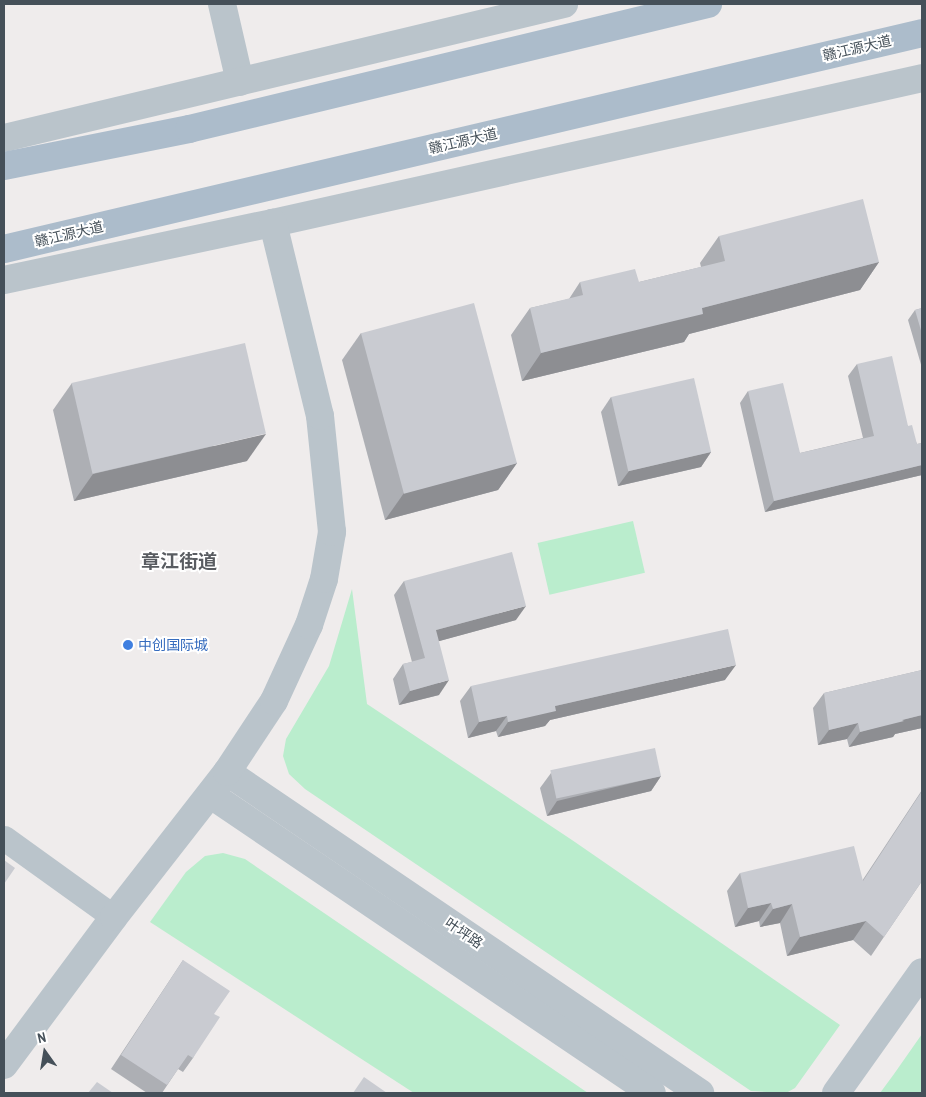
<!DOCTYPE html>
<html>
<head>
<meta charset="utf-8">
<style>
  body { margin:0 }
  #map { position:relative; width:926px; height:1097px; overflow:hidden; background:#efecec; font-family:"Archivo Narrow","Noto Sans SC",sans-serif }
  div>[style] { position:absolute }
  .green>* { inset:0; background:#baedcd; transform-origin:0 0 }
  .minor>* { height:25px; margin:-12.5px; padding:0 12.5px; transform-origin:12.5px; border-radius:12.5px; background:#bac4cb }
  .tertiary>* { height:28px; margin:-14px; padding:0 14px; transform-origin:14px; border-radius:14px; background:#bac4cb }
  .primary>* { height:28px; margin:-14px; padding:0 14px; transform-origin:14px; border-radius:14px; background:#acbccb }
  .wall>* { inset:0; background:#adafb4 }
  .shaded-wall>* { inset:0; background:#8d8e92 }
  .building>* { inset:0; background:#c9cbd1; transform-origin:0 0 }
  .dots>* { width:14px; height:14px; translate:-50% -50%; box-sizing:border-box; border:2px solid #fff; border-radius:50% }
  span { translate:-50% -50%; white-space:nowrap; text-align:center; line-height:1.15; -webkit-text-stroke:4px #fff; paint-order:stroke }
  .street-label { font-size:14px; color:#455059 }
  .shop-label { font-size:14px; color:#366cbe }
  .left { translate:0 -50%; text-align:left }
  .district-label { font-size:19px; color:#595c61; font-weight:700 }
  .frame { position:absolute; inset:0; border:5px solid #455059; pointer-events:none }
  .north { position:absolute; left:20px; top:1027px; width:50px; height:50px; -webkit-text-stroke:4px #fff; paint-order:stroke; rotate:347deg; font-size:14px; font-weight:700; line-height:20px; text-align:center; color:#455059 }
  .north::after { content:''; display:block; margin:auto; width:18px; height:22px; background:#455059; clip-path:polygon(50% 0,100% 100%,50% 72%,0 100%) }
</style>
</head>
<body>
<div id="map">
  <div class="green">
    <i style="left:633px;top:521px;width:53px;height:98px;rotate:77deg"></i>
    <i style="clip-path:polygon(352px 589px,367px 704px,572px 840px,840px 1025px,795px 1088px,786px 1093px,751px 1091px,305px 789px,289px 774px,283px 756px,286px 739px,329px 666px)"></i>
    <i style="clip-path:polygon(223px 853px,245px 859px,588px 1093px,414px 1093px,150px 922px,186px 872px,205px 856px)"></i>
    <i style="clip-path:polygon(922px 1034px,922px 1093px,880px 1093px,894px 1074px)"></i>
  </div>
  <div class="minor">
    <i style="left:4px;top:838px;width:135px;rotate:35.7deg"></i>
  </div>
  <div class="tertiary">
    <i style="left:222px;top:4px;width:80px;rotate:77deg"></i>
    <i style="left:4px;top:138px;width:576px;rotate:-13.46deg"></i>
    <i style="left:4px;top:280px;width:275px;rotate:-12deg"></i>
    <i style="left:273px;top:223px;width:665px;rotate:-12.59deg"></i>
    <i style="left:227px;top:772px;width:572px;rotate:34.16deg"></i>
    <i style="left:211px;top:795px;width:532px;rotate:34.05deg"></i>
    <i style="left:4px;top:1065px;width:184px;rotate:-53.4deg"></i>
    <i style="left:114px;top:917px;width:184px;rotate:-52.1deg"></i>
    <i style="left:227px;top:772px;width:85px;rotate:-56.5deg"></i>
    <i style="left:274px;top:701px;width:84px;rotate:-65.3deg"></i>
    <i style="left:309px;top:625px;width:48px;rotate:-71.9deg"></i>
    <i style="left:324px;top:579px;width:48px;rotate:-80.3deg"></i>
    <i style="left:332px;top:532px;width:117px;rotate:-95.9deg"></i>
    <i style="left:320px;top:416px;width:199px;rotate:-103.7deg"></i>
    <i style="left:836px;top:1093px;width:148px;rotate:-54.6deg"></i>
  </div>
  <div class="primary">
    <i style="left:4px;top:166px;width:189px;rotate:-11.3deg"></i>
    <i style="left:189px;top:129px;width:534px;rotate:-13.54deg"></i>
    <i style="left:4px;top:249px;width:943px;rotate:-13.24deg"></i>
  </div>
  <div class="wall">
    <i style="clip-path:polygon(719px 236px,879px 262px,860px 290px,689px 334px,684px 342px,522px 381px,511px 335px,530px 308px,569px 299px,580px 282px,639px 282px,701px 267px,700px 263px)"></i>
    <i style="clip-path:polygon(922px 308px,922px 368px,908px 320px,915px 310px)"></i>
    <i style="clip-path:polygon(361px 333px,517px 463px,498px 490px,385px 520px,342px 360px)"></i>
    <i style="clip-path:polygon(857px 364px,908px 426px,917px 444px,922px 443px,922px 475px,765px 512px,740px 403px,748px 391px,800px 453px,863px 438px,848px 376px)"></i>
    <i style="clip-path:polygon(72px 383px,247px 461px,74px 501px,53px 410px)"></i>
    <i style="clip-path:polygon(611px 397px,711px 452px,701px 467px,618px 486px,601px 412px)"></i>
    <i style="clip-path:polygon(404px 581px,516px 620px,439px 641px,439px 695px,399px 705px,393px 679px,403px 664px,412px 662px,394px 595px)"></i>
    <i style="clip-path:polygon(922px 670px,922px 728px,895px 734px,893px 737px,849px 747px,847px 739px,818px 745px,813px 708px,824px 693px)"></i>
    <i style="clip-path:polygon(725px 680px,550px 720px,545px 726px,498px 737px,496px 731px,468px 738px,460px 701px,471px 686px)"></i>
    <i style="clip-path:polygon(551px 773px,661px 776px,651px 791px,547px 816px,540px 788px)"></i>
    <i style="clip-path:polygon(922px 790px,922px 881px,871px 956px,853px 940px,787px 956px,780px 923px,760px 927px,759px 921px,735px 927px,727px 891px,740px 873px,862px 881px)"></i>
    <i style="clip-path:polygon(183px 960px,214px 1014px,193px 1058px,183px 1072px,178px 1069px,162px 1093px,147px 1093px,111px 1069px)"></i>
  </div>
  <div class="shaded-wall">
    <i style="clip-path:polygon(879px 262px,860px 290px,689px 334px,684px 342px,522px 381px,541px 353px,702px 308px)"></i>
    <i style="clip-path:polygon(266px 434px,247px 461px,74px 501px,93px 474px)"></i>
    <i style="clip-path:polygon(711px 452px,701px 467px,618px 486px,629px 471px)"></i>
    <i style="clip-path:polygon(517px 463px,498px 490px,385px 520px,404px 493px)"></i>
    <i style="clip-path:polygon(922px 465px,922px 475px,765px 512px,774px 501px)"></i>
    <i style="clip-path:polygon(526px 606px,516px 620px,425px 645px,436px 630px)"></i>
    <i style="clip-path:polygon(736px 665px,725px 680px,550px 720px,545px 726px,498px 737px,508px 722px,555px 706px)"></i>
    <i style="clip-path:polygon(449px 680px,439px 695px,399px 705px,410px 691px)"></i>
    <i style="clip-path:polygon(922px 715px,922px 728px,895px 734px,893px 737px,849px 747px,860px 732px,902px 720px)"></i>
    <i style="clip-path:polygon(507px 716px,496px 731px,468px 738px,479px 722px)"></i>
    <i style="clip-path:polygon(858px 723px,847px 739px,818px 745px,829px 730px)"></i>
    <i style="clip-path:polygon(661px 776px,651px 791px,547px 816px,557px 801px)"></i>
    <i style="clip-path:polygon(771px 903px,759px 921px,735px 927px,748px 908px)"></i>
    <i style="clip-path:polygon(792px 904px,780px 923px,760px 927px,773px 909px)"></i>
    <i style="clip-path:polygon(866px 921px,853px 940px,787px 956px,800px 937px)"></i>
  </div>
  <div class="building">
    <i style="clip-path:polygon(863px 199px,879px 262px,702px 308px,703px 314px,541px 353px,530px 308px,583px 295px,580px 282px,635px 269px,639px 282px,725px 261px,719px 236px)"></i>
    <i style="left:474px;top:303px;width:166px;height:117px;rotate:75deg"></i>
    <i style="clip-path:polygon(922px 308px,922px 334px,915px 310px)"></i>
    <i style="left:245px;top:343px;width:93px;height:178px;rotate:77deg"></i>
    <i style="clip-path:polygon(892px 356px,908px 426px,912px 425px,917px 444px,922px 443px,922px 465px,774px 501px,748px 391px,783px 383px,800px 453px,874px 436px,857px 364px)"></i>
    <i style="left:694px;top:378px;width:76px;height:85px;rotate:77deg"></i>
    <i style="clip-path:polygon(512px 552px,526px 606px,436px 630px,449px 680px,410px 691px,403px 664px,425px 658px,404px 581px)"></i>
    <i style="clip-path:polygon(728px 629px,736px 665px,555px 706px,556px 711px,508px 722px,507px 716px,479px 722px,471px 686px)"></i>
    <i style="clip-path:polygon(922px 670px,922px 715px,902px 720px,904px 721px,860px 732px,858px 723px,829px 730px,824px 693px)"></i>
    <i style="left:655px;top:748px;width:29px;height:107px;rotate:78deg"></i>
    <i style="clip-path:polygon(922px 791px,922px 881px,884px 937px,866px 921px,800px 937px,792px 904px,773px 909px,771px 903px,748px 908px,740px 873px,854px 846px,863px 881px)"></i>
    <i style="clip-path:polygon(4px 860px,15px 868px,4px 884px)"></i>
    <i style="clip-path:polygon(183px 960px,230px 991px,214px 1014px,220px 1017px,193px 1058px,188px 1055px,167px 1085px,121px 1055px)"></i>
    <i style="clip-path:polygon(364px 1077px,387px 1093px,353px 1093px)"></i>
    <i style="clip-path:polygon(97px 1082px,113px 1093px,88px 1093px)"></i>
  </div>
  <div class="dots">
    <i style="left:128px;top:645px;background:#3f7fe0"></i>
  </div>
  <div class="street-label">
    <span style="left:857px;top:48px;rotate:-13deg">赣江源大道</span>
    <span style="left:463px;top:141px;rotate:-13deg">赣江源大道</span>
    <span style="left:69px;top:234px;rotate:-13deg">赣江源大道</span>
    <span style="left:464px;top:933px;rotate:34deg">叶坪路</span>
  </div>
  <div class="shop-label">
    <span class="left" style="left:138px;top:645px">中创国际城</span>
  </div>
  <div class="district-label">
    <span style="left:179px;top:562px">章江街道</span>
  </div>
  <div class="frame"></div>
  <div class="north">N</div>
</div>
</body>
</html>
